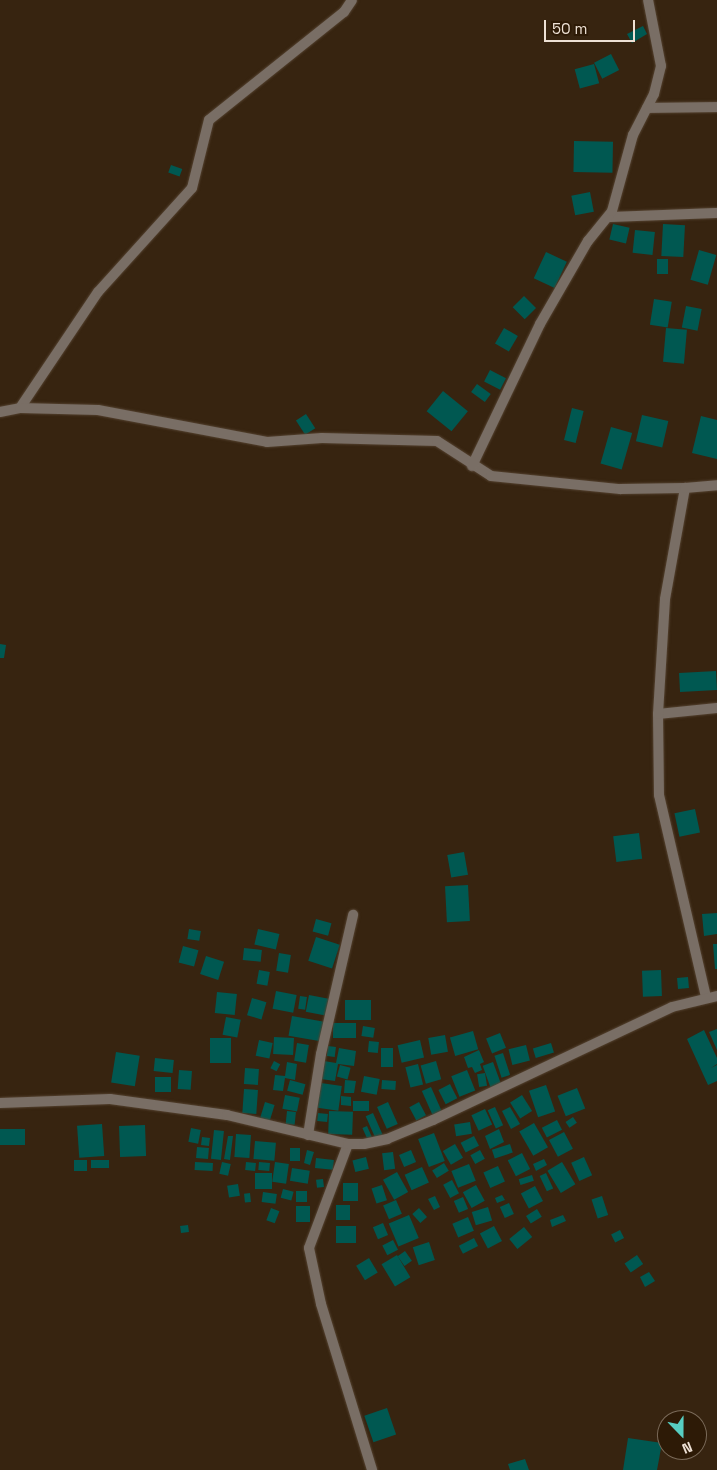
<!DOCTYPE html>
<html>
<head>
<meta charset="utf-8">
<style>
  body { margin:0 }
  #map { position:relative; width:717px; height:1470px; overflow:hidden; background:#372410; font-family:"Space Grotesk",sans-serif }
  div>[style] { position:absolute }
  .building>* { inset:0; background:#005851; transform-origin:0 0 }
  .roads { filter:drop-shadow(0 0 1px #544230) drop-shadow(0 0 1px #544230) }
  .minor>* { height:10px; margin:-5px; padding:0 5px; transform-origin:5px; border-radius:5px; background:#796e65 }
  .tertiary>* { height:10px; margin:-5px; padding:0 5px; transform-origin:5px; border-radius:5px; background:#796e65 }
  span { translate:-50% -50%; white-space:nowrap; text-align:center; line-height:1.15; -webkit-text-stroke:5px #2d1a06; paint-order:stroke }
  .north { position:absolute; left:657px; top:1410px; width:50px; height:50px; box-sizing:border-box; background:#2d1a06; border:1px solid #7a6a59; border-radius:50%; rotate:158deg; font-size:14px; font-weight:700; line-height:20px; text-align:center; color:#eee1d5 }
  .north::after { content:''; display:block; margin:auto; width:18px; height:22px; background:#57cec2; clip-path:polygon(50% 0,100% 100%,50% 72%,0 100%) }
  .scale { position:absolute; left:544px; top:20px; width:91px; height:22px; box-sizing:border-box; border:2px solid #eee1d5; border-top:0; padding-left:6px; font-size:15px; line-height:18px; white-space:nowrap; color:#eee1d5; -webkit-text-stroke:4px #2d1a06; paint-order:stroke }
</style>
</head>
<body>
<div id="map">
  <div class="building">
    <i style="clip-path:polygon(643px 26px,647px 34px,632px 43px,627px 34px)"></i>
    <i style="left:611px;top:54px;width:18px;height:19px;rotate:63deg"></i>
    <i style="left:594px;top:64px;width:20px;height:20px;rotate:75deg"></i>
    <i style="left:574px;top:141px;width:39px;height:31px;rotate:1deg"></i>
    <i style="left:171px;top:165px;width:12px;height:8px;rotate:20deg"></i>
    <i style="left:590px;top:192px;width:20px;height:19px;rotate:79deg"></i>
    <i style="left:613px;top:224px;width:17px;height:16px;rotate:13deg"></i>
    <i style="left:663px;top:224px;width:22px;height:32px;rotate:3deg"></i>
    <i style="left:635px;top:230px;width:20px;height:23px;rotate:6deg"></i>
    <i style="left:699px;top:250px;width:18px;height:31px;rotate:16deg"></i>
    <i style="left:546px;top:252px;width:23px;height:29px;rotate:25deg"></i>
    <i style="left:657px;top:259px;width:11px;height:15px"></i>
    <i style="left:524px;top:296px;width:17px;height:16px;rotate:45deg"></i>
    <i style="left:654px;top:299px;width:18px;height:26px;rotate:9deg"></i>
    <i style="left:686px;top:306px;width:16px;height:22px;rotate:11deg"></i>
    <i style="left:504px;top:328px;width:16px;height:18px;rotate:30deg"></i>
    <i style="left:666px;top:328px;width:21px;height:34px;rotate:5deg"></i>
    <i style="left:490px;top:370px;width:18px;height:13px;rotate:27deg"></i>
    <i style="left:477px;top:384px;width:17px;height:10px;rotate:36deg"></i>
    <i style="left:443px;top:391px;width:32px;height:26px;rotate:39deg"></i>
    <i style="left:572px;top:408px;width:12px;height:33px;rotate:14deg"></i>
    <i style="left:306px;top:414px;width:17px;height:12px;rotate:57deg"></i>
    <i style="left:642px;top:415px;width:27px;height:27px;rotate:13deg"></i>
    <i style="clip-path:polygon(701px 416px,717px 420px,717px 459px,692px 453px)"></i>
    <i style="left:611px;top:427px;width:22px;height:38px;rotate:16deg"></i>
    <i style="clip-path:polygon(0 644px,6px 645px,4px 658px,0 658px)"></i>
    <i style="left:716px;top:671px;width:19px;height:37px;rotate:87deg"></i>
    <i style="left:695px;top:809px;width:24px;height:21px;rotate:78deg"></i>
    <i style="left:639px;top:833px;width:26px;height:26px;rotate:83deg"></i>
    <i style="left:464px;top:852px;width:23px;height:17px;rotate:80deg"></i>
    <i style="left:468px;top:885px;width:36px;height:23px;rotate:87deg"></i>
    <i style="clip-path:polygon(717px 913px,717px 934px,704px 936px,702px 914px)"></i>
    <i style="left:316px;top:919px;width:16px;height:13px;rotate:15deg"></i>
    <i style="left:189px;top:929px;width:12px;height:10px;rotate:9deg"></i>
    <i style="left:258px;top:929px;width:22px;height:16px;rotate:13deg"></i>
    <i style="left:316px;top:937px;width:25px;height:25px;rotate:18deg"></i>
    <i style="clip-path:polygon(713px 944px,717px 944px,717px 969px,715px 969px)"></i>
    <i style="left:183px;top:946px;width:16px;height:17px;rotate:15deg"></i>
    <i style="left:244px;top:948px;width:18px;height:12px;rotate:6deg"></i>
    <i style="left:279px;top:953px;width:12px;height:18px;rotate:9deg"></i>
    <i style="left:206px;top:956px;width:19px;height:19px;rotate:18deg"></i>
    <i style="left:259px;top:970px;width:11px;height:14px;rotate:10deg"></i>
    <i style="left:661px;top:970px;width:26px;height:19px;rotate:88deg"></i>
    <i style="left:688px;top:977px;width:11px;height:11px;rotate:85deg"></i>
    <i style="left:276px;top:991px;width:21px;height:18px;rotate:11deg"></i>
    <i style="left:217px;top:992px;width:20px;height:21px;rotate:6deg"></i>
    <i style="left:309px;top:995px;width:20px;height:17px;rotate:11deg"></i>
    <i style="left:300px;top:996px;width:7px;height:13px;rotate:8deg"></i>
    <i style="left:252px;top:998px;width:15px;height:18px;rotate:16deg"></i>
    <i style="left:345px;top:1000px;width:26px;height:20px"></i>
    <i style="left:292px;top:1016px;width:34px;height:20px;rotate:10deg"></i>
    <i style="left:226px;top:1017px;width:15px;height:18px;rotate:11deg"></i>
    <i style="left:333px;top:1023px;width:23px;height:15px"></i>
    <i style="left:363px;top:1026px;width:12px;height:10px;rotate:9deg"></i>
    <i style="clip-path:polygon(717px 1029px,717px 1050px,709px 1032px)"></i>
    <i style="clip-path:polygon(704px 1030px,717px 1058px,717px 1064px,711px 1068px,717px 1065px,717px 1081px,708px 1085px,687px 1039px)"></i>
    <i style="left:473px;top:1031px;width:19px;height:24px;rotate:74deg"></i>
    <i style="left:500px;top:1033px;width:16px;height:15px;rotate:68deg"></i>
    <i style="left:445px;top:1035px;width:17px;height:17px;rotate:80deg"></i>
    <i style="left:274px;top:1037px;width:20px;height:17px;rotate:3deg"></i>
    <i style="left:231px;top:1038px;width:25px;height:21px;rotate:90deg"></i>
    <i style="left:259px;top:1040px;width:14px;height:16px;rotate:12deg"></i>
    <i style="left:420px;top:1040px;width:18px;height:23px;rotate:77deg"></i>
    <i style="left:369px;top:1041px;width:10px;height:11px;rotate:6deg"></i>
    <i style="left:297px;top:1043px;width:12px;height:18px;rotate:9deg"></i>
    <i style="left:551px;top:1043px;width:10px;height:19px;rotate:73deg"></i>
    <i style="left:526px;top:1045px;width:16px;height:18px;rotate:76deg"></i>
    <i style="left:328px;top:1046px;width:8px;height:10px;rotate:7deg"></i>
    <i style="clip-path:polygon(339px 1048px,356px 1051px,354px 1066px,338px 1064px,335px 1081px,321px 1079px,324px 1061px,336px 1063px)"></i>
    <i style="left:381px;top:1048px;width:12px;height:19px"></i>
    <i style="clip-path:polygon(479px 1050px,484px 1062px,480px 1064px,482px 1070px,475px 1073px,472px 1067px,468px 1068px,464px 1057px)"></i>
    <i style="left:116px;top:1052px;width:24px;height:31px;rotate:9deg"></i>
    <i style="left:503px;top:1053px;width:23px;height:9px;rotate:72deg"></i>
    <i style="left:155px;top:1058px;width:19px;height:13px;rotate:6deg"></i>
    <i style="left:274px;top:1061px;width:7px;height:8px;rotate:27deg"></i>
    <i style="left:436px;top:1061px;width:19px;height:16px;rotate:74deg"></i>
    <i style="clip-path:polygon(287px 1062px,297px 1064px,295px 1080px,285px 1078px,283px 1091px,273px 1090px,275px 1075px,285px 1076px)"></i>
    <i style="left:493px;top:1062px;width:23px;height:11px;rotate:70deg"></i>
    <i style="left:418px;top:1064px;width:21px;height:13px;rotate:76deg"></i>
    <i style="left:340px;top:1065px;width:11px;height:12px;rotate:15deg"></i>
    <i style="left:245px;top:1068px;width:14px;height:16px;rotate:4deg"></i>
    <i style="left:179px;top:1070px;width:13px;height:19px;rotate:4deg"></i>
    <i style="left:467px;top:1070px;width:22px;height:17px;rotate:68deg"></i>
    <i style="left:485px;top:1073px;width:13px;height:8px;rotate:81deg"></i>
    <i style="left:364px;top:1076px;width:16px;height:16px;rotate:11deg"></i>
    <i style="left:155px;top:1077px;width:16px;height:15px"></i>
    <i style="left:290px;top:1080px;width:16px;height:11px;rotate:15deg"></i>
    <i style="clip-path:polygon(345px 1080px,356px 1081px,354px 1093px,344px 1093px)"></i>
    <i style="left:382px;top:1080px;width:14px;height:9px;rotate:4deg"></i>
    <i style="left:321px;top:1083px;width:21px;height:25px;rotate:8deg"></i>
    <i style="left:450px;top:1084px;width:16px;height:13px;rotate:63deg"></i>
    <i style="left:546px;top:1085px;width:28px;height:18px;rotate:71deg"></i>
    <i style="left:431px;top:1087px;width:27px;height:10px;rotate:66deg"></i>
    <i style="left:577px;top:1088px;width:22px;height:21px;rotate:68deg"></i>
    <i style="left:244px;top:1089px;width:14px;height:24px;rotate:4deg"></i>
    <i style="left:285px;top:1095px;width:15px;height:14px;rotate:11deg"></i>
    <i style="left:522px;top:1095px;width:19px;height:14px;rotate:58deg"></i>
    <i style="clip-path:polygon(341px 1096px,351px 1097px,351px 1106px,341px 1105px)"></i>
    <i style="left:353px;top:1101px;width:16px;height:10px"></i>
    <i style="left:265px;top:1102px;width:10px;height:17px;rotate:17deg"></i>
    <i style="left:388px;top:1102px;width:24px;height:12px;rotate:66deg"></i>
    <i style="left:419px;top:1102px;width:15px;height:11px;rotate:62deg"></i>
    <i style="left:495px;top:1107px;width:20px;height:8px;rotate:66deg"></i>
    <i style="clip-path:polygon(510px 1107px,520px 1124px,511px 1129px,502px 1111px)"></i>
    <i style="left:485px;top:1109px;width:17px;height:15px;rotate:65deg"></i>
    <i style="left:287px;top:1111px;width:9px;height:13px;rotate:6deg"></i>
    <i style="left:329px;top:1111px;width:24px;height:23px;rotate:2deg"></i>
    <i style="left:318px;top:1113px;width:10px;height:8px;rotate:6deg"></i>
    <i style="left:373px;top:1113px;width:24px;height:8px;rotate:66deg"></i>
    <i style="left:573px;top:1117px;width:7px;height:9px;rotate:56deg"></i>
    <i style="left:557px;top:1120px;width:11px;height:17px;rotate:63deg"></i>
    <i style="left:470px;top:1122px;width:12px;height:16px;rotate:81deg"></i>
    <i style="left:534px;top:1123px;width:28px;height:17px;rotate:60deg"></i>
    <i style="left:102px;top:1124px;width:32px;height:25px;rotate:86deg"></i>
    <i style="left:145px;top:1125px;width:31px;height:26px;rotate:88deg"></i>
    <i style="left:367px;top:1126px;width:12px;height:5px;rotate:66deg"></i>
    <i style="left:191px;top:1128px;width:10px;height:14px;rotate:11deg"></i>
    <i style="left:25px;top:1129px;width:16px;height:25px;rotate:90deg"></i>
    <i style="clip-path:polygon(499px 1129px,504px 1142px,490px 1149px,485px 1136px)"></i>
    <i style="left:214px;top:1130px;width:10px;height:29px;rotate:6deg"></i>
    <i style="left:564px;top:1132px;width:19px;height:17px;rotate:62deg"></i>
    <i style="left:434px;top:1133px;width:30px;height:17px;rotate:69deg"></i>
    <i style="left:236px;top:1134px;width:15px;height:23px;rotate:4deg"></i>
    <i style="clip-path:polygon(228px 1136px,233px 1136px,230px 1160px,224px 1159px)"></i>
    <i style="left:474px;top:1136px;width:11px;height:15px;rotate:63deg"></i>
    <i style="left:202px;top:1137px;width:8px;height:8px;rotate:7deg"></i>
    <i style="left:255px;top:1141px;width:21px;height:18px;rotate:5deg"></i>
    <i style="left:455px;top:1144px;width:16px;height:14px;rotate:60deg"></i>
    <i style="left:510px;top:1144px;width:9px;height:19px;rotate:72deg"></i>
    <i style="left:197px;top:1147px;width:12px;height:11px;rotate:5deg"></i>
    <i style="left:290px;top:1148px;width:10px;height:13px"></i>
    <i style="clip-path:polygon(307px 1150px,314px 1152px,310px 1165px,304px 1163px)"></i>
    <i style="left:411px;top:1150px;width:13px;height:13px;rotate:67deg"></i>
    <i style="left:480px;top:1150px;width:10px;height:11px;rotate:61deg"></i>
    <i style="left:393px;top:1152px;width:17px;height:11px;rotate:83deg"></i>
    <i style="left:522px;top:1153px;width:18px;height:16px;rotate:63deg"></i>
    <i style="left:366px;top:1157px;width:12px;height:14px;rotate:76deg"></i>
    <i style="left:584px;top:1157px;width:20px;height:14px;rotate:66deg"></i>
    <i style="left:316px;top:1158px;width:18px;height:10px;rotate:6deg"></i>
    <i style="clip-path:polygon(544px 1159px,547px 1165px,536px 1171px,533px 1164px)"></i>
    <i style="left:74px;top:1160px;width:13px;height:11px"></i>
    <i style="left:91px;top:1160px;width:18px;height:8px"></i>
    <i style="left:195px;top:1162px;width:18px;height:8px;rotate:3deg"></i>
    <i style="left:222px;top:1162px;width:9px;height:12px;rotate:13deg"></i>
    <i style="left:246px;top:1162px;width:10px;height:8px;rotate:6deg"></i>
    <i style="left:259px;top:1162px;width:11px;height:8px;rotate:5deg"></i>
    <i style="left:275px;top:1162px;width:14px;height:20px;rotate:8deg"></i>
    <i style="left:562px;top:1162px;width:26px;height:17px;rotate:59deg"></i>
    <i style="left:444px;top:1163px;width:9px;height:14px;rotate:58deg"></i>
    <i style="left:469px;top:1164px;width:18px;height:19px;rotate:68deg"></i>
    <i style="left:498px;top:1166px;width:17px;height:16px;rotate:66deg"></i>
    <i style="left:422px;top:1167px;width:17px;height:19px;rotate:66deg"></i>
    <i style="left:292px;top:1168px;width:18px;height:13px;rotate:9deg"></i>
    <i style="left:397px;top:1172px;width:23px;height:16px;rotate:61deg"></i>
    <i style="left:255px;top:1173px;width:17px;height:16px"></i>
    <i style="left:546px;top:1173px;width:17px;height:7px;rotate:65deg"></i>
    <i style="left:532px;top:1175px;width:6px;height:14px;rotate:72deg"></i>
    <i style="left:323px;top:1179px;width:8px;height:7px;rotate:83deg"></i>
    <i style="left:452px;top:1180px;width:15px;height:10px;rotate:62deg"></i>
    <i style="left:343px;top:1183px;width:15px;height:18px"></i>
    <i style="left:238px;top:1184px;width:12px;height:11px;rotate:81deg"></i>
    <i style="left:382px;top:1185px;width:16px;height:11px;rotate:72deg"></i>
    <i style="left:476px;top:1185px;width:18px;height:15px;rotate:61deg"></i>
    <i style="left:535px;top:1186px;width:17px;height:16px;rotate:62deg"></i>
    <i style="left:283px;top:1189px;width:11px;height:9px;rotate:15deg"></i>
    <i style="left:296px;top:1191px;width:11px;height:11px"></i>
    <i style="left:263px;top:1192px;width:14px;height:10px;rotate:8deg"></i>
    <i style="left:250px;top:1193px;width:9px;height:6px;rotate:84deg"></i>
    <i style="clip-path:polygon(502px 1195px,505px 1200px,497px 1203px,495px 1198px)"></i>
    <i style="clip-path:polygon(435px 1196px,440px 1207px,434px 1210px,428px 1199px)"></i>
    <i style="left:602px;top:1196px;width:20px;height:11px;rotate:72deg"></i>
    <i style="left:463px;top:1197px;width:13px;height:10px;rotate:67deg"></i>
    <i style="left:396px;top:1200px;width:15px;height:14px;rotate:67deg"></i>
    <i style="left:509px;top:1203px;width:12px;height:10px;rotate:66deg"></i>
    <i style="left:336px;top:1205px;width:14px;height:15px"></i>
    <i style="left:296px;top:1206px;width:14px;height:16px"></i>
    <i style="left:488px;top:1207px;width:14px;height:17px;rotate:73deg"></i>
    <i style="left:271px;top:1208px;width:9px;height:13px;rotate:21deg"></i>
    <i style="left:419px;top:1208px;width:12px;height:9px;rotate:48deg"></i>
    <i style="left:537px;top:1209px;width:9px;height:13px;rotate:58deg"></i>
    <i style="left:409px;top:1215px;width:25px;height:22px;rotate:67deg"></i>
    <i style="clip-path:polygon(563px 1215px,566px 1221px,552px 1227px,550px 1220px)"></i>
    <i style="left:468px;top:1217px;width:15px;height:17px;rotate:67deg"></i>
    <i style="left:383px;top:1223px;width:13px;height:11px;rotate:67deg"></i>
    <i style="left:188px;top:1225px;width:7px;height:8px;rotate:82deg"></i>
    <i style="left:336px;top:1226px;width:20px;height:17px"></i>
    <i style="left:494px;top:1226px;width:17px;height:16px;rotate:62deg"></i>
    <i style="left:524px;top:1227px;width:13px;height:19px;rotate:51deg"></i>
    <i style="left:620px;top:1230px;width:9px;height:10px;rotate:63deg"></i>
    <i style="left:474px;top:1238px;width:9px;height:17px;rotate:63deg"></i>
    <i style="left:393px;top:1240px;width:11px;height:12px;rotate:63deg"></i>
    <i style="left:429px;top:1242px;width:19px;height:17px;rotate:72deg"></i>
    <i style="left:405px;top:1251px;width:12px;height:9px;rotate:55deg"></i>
    <i style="left:397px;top:1255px;width:26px;height:18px;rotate:59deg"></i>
    <i style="left:637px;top:1255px;width:11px;height:15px;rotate:56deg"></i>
    <i style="left:369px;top:1258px;width:17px;height:15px;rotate:59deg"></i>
    <i style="clip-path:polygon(649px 1272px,655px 1281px,645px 1287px,640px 1277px)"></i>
    <i style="left:387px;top:1408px;width:28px;height:24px;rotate:71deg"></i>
    <i style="clip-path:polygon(628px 1438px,662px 1443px,657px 1470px,623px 1470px)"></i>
    <i style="clip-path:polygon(525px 1459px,529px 1470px,510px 1470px,508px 1464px)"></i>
  </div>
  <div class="roads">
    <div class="minor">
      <i style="left:647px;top:108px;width:70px;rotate:-0.8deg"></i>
      <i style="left:609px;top:217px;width:108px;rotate:-2.1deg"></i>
      <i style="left:20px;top:408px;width:140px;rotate:-56.1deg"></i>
      <i style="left:98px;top:292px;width:140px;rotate:-47.9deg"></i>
      <i style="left:192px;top:188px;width:70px;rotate:-76deg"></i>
      <i style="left:209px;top:120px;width:173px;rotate:-38.7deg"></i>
      <i style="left:344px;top:12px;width:14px;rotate:-56deg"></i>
      <i style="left:0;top:412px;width:20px;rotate:-11deg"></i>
      <i style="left:20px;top:408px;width:78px;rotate:1.5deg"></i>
      <i style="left:98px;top:410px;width:172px;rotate:10.7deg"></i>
      <i style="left:267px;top:442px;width:55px;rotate:-4.2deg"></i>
      <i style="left:322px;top:438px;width:115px;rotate:1.5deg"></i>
      <i style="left:437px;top:441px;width:64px;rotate:32.9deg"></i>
      <i style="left:491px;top:476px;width:130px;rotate:5.8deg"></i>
      <i style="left:620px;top:489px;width:65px;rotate:-0.9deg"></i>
      <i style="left:472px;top:466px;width:157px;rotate:-64.4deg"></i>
      <i style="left:540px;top:324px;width:96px;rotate:-60deg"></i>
      <i style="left:588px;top:241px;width:38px;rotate:-51deg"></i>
      <i style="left:612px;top:211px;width:79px;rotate:-74.6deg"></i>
      <i style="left:633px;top:135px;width:46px;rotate:-62.9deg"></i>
      <i style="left:654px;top:94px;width:29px;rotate:-76deg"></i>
      <i style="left:661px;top:66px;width:67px;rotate:-101.1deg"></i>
      <i style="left:658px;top:714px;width:59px;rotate:-5.8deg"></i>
      <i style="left:706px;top:997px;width:207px;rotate:-103.1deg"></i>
      <i style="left:659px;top:795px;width:81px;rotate:-90.7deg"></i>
      <i style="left:658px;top:714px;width:115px;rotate:-86.5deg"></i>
      <i style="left:665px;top:599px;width:113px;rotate:-79.8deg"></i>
      <i style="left:685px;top:488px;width:32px;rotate:-5deg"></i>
      <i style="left:308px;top:1135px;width:82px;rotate:-80.9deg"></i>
      <i style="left:321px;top:1054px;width:143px;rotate:-77deg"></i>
      <i style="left:348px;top:1144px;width:111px;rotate:110.6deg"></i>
      <i style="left:309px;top:1248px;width:57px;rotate:77.9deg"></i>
      <i style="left:321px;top:1304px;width:174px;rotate:72.9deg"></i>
    </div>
    <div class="tertiary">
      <i style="left:0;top:1103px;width:110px;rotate:-2.1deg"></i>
      <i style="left:110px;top:1099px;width:118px;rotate:7.8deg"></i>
      <i style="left:227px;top:1115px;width:124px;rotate:13.5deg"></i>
      <i style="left:348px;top:1144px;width:16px"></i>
      <i style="left:364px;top:1144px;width:24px;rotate:-12deg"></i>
      <i style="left:387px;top:1139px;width:50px;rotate:-22.4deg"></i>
      <i style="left:433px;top:1120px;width:264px;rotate:-25.3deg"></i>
      <i style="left:672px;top:1007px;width:46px;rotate:-13.7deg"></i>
    </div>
  </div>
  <div class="north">N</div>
  <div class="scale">50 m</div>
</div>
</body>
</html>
